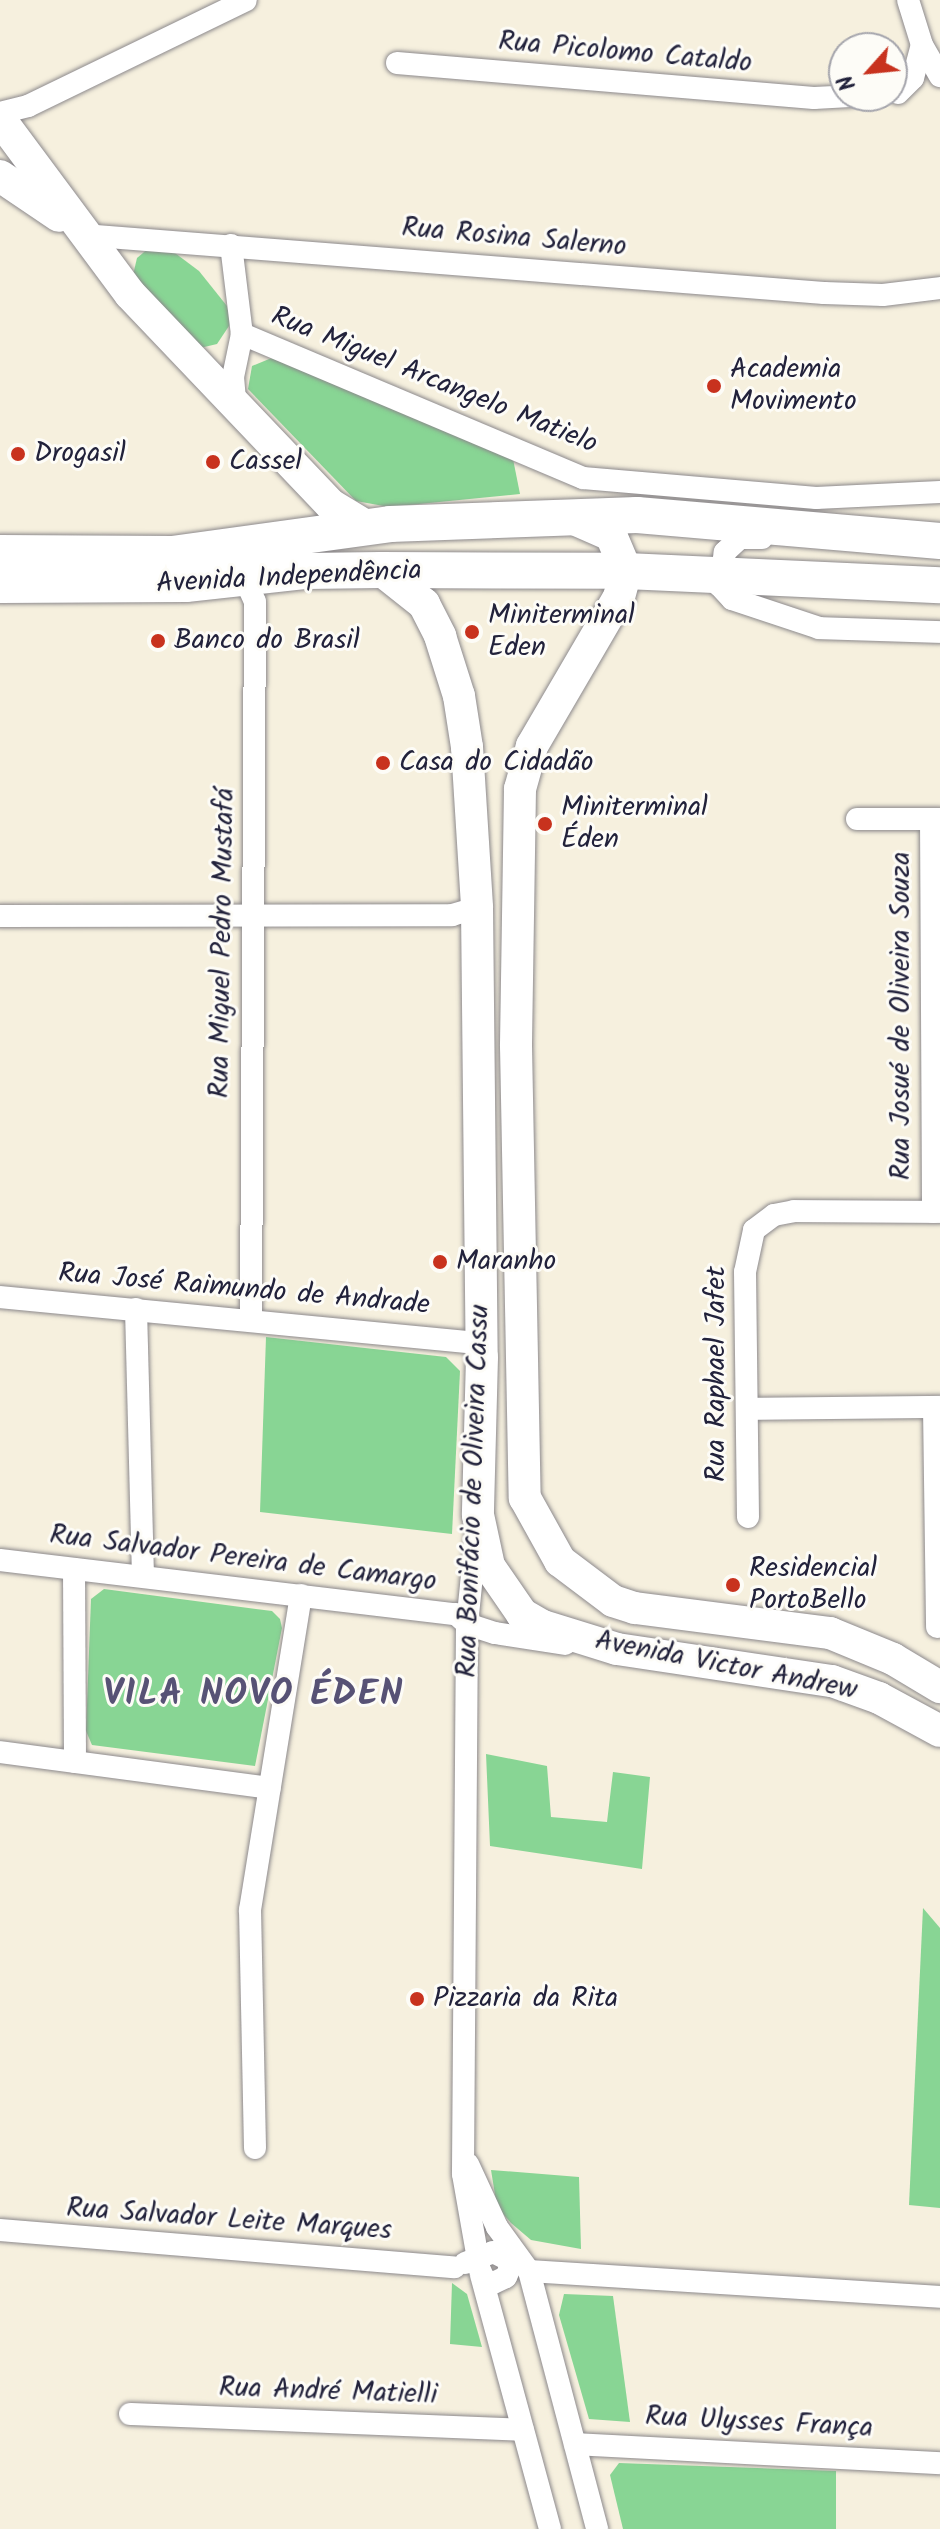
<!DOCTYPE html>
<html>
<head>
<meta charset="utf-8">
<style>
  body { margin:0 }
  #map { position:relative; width:940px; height:2529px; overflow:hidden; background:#f6f0de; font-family:Kalam,sans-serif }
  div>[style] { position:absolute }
  .green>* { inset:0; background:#88d594 }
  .roads { filter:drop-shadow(0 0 2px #8c898c) drop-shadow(0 0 2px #8c898c) }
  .minor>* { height:22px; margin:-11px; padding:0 11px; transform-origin:11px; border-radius:11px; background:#fff }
  .secondary>* { height:32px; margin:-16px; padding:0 16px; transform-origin:16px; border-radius:16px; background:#fff }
  .primary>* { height:36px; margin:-18px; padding:0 18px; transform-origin:18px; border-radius:18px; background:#fff }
  .dots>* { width:22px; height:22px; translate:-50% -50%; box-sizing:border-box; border:4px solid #fdfcf7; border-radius:50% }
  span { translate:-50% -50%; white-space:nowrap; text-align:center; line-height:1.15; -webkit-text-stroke:6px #fdfcf7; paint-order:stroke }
  .street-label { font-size:28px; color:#22223b }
  .poi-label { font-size:28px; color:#22223b }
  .left { translate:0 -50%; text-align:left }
  .district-label { font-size:36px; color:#575275; font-weight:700; letter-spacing:2px }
  .north { position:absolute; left:828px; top:32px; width:80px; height:80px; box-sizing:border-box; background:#fdfcf7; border:2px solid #a5a5ac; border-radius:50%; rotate:243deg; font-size:22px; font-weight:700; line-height:32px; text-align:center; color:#22223b }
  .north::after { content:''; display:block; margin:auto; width:28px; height:36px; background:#c8321e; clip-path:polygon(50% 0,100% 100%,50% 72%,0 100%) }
</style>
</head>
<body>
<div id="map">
  <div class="green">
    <i style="clip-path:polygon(150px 247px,167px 247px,199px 271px,227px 306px,231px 323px,217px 344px,200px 348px,133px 275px,137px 258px)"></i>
    <i style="clip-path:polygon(274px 357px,513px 459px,520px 494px,389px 507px,356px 501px,248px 389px,252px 366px)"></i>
    <i style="clip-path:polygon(266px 1337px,446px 1357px,460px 1371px,452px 1534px,260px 1512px)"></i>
    <i style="clip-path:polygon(104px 1589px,272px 1611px,280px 1619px,282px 1628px,255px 1766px,92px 1745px,86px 1731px,91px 1599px)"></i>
    <i style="clip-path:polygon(486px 1754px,547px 1766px,551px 1817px,607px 1822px,613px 1772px,650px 1777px,642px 1869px,490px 1846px)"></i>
    <i style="clip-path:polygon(923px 1908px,940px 1928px,940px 2208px,909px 2205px)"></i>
    <i style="clip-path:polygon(491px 2170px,579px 2177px,581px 2249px,531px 2240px,511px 2223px,497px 2207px)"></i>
    <i style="clip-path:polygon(452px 2283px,467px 2294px,482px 2347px,450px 2344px)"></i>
    <i style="clip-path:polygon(564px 2294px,613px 2296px,630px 2422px,589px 2419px,559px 2315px)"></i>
    <i style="clip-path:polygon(619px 2463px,836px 2471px,836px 2529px,623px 2529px,610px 2475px)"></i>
  </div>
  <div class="roads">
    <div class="minor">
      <i style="left:908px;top:0;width:47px;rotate:72.7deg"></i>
      <i style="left:922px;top:45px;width:36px;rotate:60deg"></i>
      <i style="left:397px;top:63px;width:418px;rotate:4.8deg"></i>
      <i style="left:814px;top:98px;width:36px;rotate:-3deg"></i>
      <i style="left:898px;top:93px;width:21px;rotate:-45deg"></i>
      <i style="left:913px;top:78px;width:34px;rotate:-75deg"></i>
      <i style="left:0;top:113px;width:29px;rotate:-14deg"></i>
      <i style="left:28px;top:106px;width:242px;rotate:-25.9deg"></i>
      <i style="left:83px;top:235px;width:743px;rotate:4.48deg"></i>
      <i style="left:824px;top:293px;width:59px;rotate:1.9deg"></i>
      <i style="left:883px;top:295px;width:57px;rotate:-7deg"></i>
      <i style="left:231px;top:245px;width:90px;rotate:83deg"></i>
      <i style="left:242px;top:334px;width:44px;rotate:101.8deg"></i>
      <i style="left:233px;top:377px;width:23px;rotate:85deg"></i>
      <i style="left:242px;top:334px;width:370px;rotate:22.9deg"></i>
      <i style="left:583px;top:478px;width:234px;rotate:4.9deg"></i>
      <i style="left:816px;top:498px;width:124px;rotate:-2.8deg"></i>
      <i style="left:762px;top:538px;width:22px;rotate:180deg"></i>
      <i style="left:740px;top:538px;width:21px;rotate:137deg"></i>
      <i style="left:725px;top:552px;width:34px;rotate:100deg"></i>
      <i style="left:719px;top:585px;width:19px;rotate:47deg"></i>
      <i style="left:732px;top:599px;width:92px;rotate:18.4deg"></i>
      <i style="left:819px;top:628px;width:121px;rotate:1.9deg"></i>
      <i style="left:234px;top:578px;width:16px;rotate:30deg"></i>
      <i style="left:248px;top:586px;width:17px;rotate:66deg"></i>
      <i style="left:255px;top:602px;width:717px;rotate:90.32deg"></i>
      <i style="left:857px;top:819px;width:83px"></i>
      <i style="left:931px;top:819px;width:393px;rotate:89.7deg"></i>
      <i style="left:0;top:916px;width:452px;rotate:-0.1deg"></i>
      <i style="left:452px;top:915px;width:26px;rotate:-16deg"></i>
      <i style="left:0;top:1297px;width:484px;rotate:5.5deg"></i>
      <i style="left:136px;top:1309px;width:267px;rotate:88.5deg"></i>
      <i style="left:934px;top:1407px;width:220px;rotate:89.2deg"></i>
      <i style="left:747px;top:1409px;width:193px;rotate:-0.6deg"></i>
      <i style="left:748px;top:1517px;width:245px;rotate:-90.7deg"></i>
      <i style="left:745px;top:1272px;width:43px;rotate:-77.9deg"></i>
      <i style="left:754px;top:1230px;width:25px;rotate:-37deg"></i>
      <i style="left:774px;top:1215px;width:20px;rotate:-11deg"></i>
      <i style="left:794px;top:1211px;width:146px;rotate:0.4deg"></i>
      <i style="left:476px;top:1536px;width:88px;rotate:95.8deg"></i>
      <i style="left:467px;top:1624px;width:550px;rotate:90.42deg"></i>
      <i style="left:463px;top:2174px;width:92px;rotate:80deg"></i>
      <i style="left:0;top:1560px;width:459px;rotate:6.8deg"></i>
      <i style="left:456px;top:1614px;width:15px;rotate:42deg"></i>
      <i style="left:467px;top:1624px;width:29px;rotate:18deg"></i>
      <i style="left:495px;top:1633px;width:71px;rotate:8.9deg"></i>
      <i style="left:74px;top:1569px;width:193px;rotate:89.7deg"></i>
      <i style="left:0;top:1752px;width:272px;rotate:7.6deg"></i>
      <i style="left:255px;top:2148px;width:238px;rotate:-91.2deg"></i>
      <i style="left:250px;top:1910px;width:319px;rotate:-80.8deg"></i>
      <i style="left:468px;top:2164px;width:69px;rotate:65.3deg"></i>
      <i style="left:497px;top:2227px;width:54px;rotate:54deg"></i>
      <i style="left:529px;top:2271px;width:267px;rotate:75.2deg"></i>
      <i style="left:0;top:2230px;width:456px;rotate:4.7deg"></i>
      <i style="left:465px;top:2263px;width:30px;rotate:-21deg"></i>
      <i style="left:493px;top:2252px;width:16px;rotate:27deg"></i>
      <i style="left:507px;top:2259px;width:9px;rotate:72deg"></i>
      <i style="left:510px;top:2268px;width:10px;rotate:114deg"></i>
      <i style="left:506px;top:2277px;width:14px;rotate:155deg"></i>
      <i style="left:493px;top:2283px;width:10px;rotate:-156deg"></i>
      <i style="left:484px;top:2279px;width:12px;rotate:-114deg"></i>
      <i style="left:529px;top:2271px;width:412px;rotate:3.6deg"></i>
      <i style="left:481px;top:2275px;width:263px;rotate:74.8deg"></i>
      <i style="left:130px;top:2414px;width:393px;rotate:2.3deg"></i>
      <i style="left:575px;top:2444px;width:365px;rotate:3deg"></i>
    </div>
    <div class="secondary">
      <i style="left:0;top:119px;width:218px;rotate:53.4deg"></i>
      <i style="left:130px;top:294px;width:291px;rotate:46.4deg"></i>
      <i style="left:331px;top:505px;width:41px;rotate:31deg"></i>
      <i style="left:0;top:176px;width:71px;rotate:34.1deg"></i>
      <i style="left:572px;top:518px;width:43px;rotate:23.6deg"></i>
      <i style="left:611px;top:535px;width:39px;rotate:67deg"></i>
      <i style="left:626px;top:571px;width:27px;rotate:105deg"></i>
      <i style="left:619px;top:597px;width:173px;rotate:120.3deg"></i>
      <i style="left:532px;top:746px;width:45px;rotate:105.6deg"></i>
      <i style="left:520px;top:789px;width:257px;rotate:90.9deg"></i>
      <i style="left:516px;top:1046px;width:452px;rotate:88.9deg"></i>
      <i style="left:525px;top:1498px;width:72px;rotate:60.9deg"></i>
      <i style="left:560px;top:1561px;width:66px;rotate:37deg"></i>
      <i style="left:613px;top:1601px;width:23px;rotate:18deg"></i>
      <i style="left:635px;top:1608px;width:197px;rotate:7.3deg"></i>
      <i style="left:830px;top:1633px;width:68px;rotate:22.4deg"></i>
      <i style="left:893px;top:1659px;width:55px;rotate:30.8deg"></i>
      <i style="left:381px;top:570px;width:55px;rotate:38.3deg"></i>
      <i style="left:424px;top:604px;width:36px;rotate:63deg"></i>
      <i style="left:440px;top:636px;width:63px;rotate:72.4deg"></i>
      <i style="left:459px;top:696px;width:52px;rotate:81.1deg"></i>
      <i style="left:467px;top:747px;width:161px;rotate:86.4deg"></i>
      <i style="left:477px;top:908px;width:449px;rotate:89.4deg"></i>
      <i style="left:482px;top:1357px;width:158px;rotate:91.5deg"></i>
      <i style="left:478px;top:1515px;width:52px;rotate:77.8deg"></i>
      <i style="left:489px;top:1566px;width:58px;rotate:55.5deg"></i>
      <i style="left:522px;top:1614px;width:24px;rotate:30deg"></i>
      <i style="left:543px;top:1626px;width:77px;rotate:17.3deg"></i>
      <i style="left:617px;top:1649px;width:217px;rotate:8.5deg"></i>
      <i style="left:832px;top:1681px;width:50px;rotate:19.9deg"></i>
      <i style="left:879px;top:1698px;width:69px;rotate:28.4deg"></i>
    </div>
    <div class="primary">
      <i style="left:0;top:553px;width:172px;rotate:0.3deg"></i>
      <i style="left:172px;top:554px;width:220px;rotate:-7.8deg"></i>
      <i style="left:390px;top:524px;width:247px;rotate:-2.1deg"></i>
      <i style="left:637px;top:515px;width:304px;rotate:4.9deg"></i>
      <i style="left:0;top:585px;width:186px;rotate:-0.3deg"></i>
      <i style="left:186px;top:584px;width:121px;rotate:-6.2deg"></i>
      <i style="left:306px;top:571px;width:75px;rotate:-0.8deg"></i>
      <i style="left:381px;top:570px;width:245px;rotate:0.2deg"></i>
      <i style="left:626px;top:571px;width:314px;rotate:2.6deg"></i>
    </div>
  </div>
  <div class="dots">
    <i style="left:714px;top:386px;background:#c8321e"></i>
    <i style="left:18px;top:454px;background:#c8321e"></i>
    <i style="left:213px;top:462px;background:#c8321e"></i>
    <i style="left:472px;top:632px;background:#c8321e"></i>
    <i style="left:158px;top:641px;background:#c8321e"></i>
    <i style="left:383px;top:763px;background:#c8321e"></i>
    <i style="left:545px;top:824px;background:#c8321e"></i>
    <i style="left:440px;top:1262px;background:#c8321e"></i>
    <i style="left:733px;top:1585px;background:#c8321e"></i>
    <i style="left:417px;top:1999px;background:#c8321e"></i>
  </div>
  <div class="street-label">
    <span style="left:625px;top:53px;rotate:5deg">Rua Picolomo Cataldo</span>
    <span style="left:514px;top:238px;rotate:5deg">Rua Rosina Salerno</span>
    <span style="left:434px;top:381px;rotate:22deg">Rua Miguel Arcangelo Matielo</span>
    <span style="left:289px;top:578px;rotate:-3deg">Avenida Independência</span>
    <span style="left:223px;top:943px;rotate:-89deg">Rua Miguel Pedro Mustafá</span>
    <span style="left:902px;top:1016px;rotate:-90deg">Rua Josué de Oliveira Souza</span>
    <span style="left:244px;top:1290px;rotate:5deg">Rua José Raimundo de Andrade</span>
    <span style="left:717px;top:1374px;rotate:-90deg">Rua Raphael Jafet</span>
    <span style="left:474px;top:1491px;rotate:-88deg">Rua Bonifácio de Oliveira Cassu</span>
    <span style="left:243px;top:1559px;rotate:7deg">Rua Salvador Pereira de Camargo</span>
    <span style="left:726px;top:1666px;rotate:11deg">Avenida Victor Andrew</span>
    <span style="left:229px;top:2220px;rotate:4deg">Rua Salvador Leite Marques</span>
    <span style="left:328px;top:2392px;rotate:2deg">Rua André Matielli</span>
    <span style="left:759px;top:2423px;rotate:3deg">Rua Ulysses França</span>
  </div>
  <div class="poi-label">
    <span class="left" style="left:730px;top:386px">Academia<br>Movimento</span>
    <span class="left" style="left:34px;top:454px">Drogasil</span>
    <span class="left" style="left:229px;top:462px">Cassel</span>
    <span class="left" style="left:488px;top:632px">Miniterminal<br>Eden</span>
    <span class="left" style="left:174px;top:641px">Banco do Brasil</span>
    <span class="left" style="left:399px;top:763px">Casa do Cidadão</span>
    <span class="left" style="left:561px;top:824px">Miniterminal<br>Éden</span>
    <span class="left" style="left:456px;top:1262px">Maranho</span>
    <span class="left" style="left:749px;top:1585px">Residencial<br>PortoBello</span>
    <span class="left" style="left:433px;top:1999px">Pizzaria da Rita</span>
  </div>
  <div class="district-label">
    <span style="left:254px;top:1695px">VILA NOVO ÉDEN</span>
  </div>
  <div class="north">N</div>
</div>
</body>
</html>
